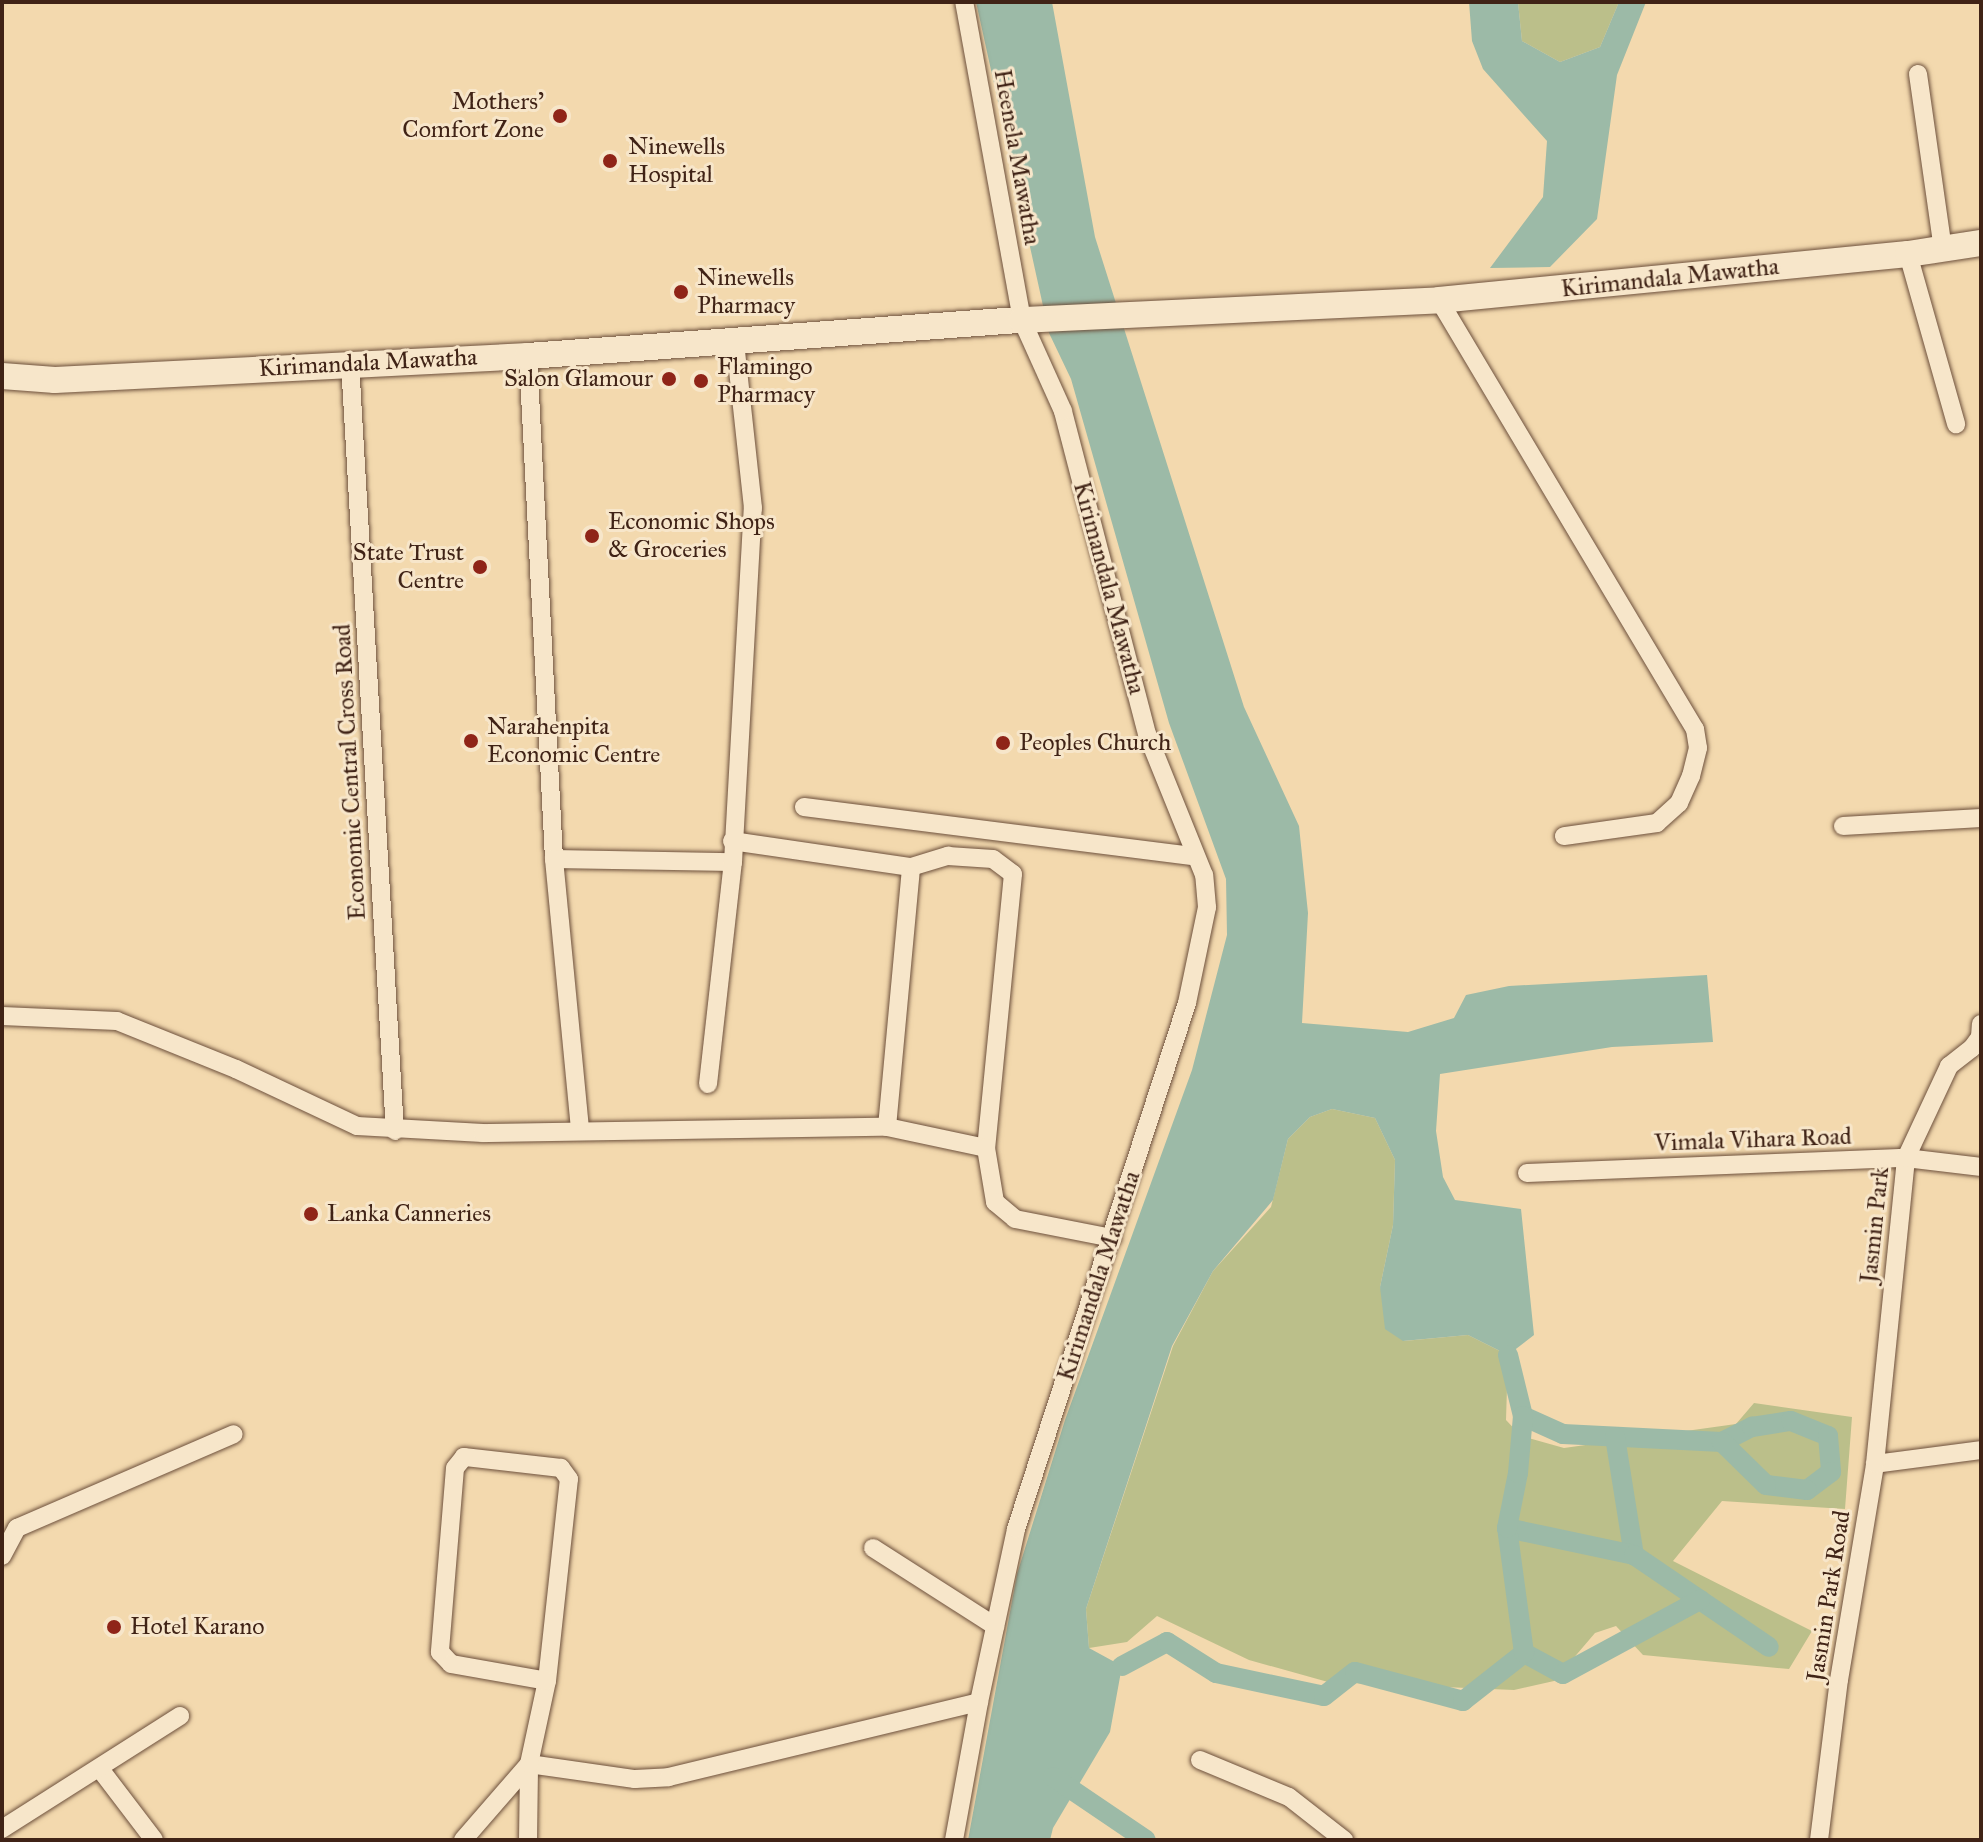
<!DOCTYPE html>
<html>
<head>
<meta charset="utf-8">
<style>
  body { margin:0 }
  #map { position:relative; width:1983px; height:1842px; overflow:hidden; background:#f3d9ae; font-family:"IM FELL Great Primer",serif }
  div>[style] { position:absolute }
  .green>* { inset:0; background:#bbbf8a }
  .water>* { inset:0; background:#9cbaa7 }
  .canal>* { height:20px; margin:-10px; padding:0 10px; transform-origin:10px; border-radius:10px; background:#9cbaa7 }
  .roads { filter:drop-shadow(0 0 2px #6d503c) drop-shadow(0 0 2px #6d503c) }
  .street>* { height:18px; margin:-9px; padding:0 9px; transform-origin:9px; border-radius:9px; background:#f7e6ca }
  .secondary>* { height:26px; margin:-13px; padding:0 13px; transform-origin:13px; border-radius:13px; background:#f7e6ca }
  .dots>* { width:22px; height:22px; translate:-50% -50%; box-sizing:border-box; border:4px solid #f7e6ca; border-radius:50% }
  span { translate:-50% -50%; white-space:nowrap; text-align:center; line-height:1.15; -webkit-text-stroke:6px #f7e6ca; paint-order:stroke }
  .poi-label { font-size:24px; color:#402316 }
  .right { translate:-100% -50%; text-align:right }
  .left { translate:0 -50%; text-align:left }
  .street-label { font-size:24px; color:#402316 }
  .frame { position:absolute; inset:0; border:4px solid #402316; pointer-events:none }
</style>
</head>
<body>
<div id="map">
  <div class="green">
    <i style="clip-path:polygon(1518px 2px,1619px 2px,1600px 47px,1560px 62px,1522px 41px)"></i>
    <i style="clip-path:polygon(1332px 1109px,1375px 1118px,1395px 1160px,1393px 1225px,1380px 1287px,1404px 1341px,1468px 1335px,1508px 1355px,1506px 1420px,1521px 1436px,1564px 1448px,1736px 1424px,1754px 1403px,1852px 1417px,1845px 1509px,1722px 1501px,1673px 1561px,1812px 1631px,1789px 1669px,1643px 1655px,1616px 1626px,1595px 1633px,1554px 1681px,1514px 1690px,1328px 1682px,1249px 1660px,1157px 1616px,1127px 1642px,1089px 1648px,1086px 1609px,1173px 1346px,1213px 1271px,1271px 1207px,1288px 1139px,1310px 1117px)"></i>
  </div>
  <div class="water">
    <i style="clip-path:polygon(976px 2px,1052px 2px,1095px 237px,1244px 707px,1299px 826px,1308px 913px,1302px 1023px,1408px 1032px,1454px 1018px,1466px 995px,1509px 986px,1707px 975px,1713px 1042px,1612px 1047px,1440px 1074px,1436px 1131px,1443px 1177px,1455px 1200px,1521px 1209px,1534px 1335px,1508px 1355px,1468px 1335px,1403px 1341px,1385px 1329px,1380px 1287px,1393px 1225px,1395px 1160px,1375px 1118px,1332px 1109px,1310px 1117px,1288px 1139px,1273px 1200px,1213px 1271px,1172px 1346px,1086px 1609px,1089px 1648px,1122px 1666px,1110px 1732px,1053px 1828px,1050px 1840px,968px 1840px,1017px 1574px,1065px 1420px,1192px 1070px,1227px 935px,1226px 879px,1169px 723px,1071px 379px,1049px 333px)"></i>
    <i style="clip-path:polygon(1469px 2px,1518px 2px,1522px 41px,1560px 62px,1600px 47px,1619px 2px,1646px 2px,1617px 75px,1597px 219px,1550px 267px,1490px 268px,1543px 197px,1547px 141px,1483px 69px,1472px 41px)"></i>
  </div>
  <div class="canal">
    <i style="left:1508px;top:1355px;width:63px;rotate:76.2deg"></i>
    <i style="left:1523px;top:1416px;width:44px;rotate:24.2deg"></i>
    <i style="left:1563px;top:1434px;width:159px;rotate:2.9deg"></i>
    <i style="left:1722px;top:1442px;width:34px;rotate:-27deg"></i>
    <i style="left:1752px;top:1427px;width:39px;rotate:-9deg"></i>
    <i style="left:1791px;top:1421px;width:40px;rotate:22deg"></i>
    <i style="left:1828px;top:1436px;width:36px;rotate:85deg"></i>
    <i style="left:1831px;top:1472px;width:30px;rotate:143deg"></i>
    <i style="left:1807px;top:1490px;width:41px;rotate:-173deg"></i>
    <i style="left:1766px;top:1485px;width:62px;rotate:-135.7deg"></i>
    <i style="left:1615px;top:1437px;width:120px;rotate:80.9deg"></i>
    <i style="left:1507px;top:1528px;width:130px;rotate:12deg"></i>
    <i style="left:1634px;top:1555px;width:163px;rotate:34.3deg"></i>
    <i style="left:1524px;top:1653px;width:44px;rotate:28.3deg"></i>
    <i style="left:1563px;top:1674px;width:156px;rotate:-28.4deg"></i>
    <i style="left:1122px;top:1666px;width:51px;rotate:-28.1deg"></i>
    <i style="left:1167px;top:1642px;width:58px;rotate:32.3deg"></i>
    <i style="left:1216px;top:1673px;width:110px;rotate:12deg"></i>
    <i style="left:1324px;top:1696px;width:39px;rotate:-38deg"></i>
    <i style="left:1355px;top:1672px;width:112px;rotate:15deg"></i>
    <i style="left:1463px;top:1701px;width:78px;rotate:-38.2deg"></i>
    <i style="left:1524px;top:1653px;width:126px;rotate:-97.7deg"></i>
    <i style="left:1507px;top:1528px;width:56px;rotate:-78.7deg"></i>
    <i style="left:1518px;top:1473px;width:57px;rotate:-85deg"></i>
    <i style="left:1053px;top:1777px;width:112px;rotate:34.1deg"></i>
  </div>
  <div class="roads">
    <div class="street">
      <i style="left:1918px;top:74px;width:177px;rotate:81.9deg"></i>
      <i style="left:1908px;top:254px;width:177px;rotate:74.2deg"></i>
      <i style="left:1439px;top:300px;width:500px;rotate:59.2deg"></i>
      <i style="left:1695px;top:729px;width:19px;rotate:81deg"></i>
      <i style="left:1698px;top:748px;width:29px;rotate:104deg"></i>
      <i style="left:1691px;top:776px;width:30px;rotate:114deg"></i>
      <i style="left:1679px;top:803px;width:30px;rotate:138deg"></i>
      <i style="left:1657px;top:823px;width:94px;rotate:172deg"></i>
      <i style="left:528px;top:356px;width:504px;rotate:87.04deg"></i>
      <i style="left:554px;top:859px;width:271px;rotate:84.5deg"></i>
      <i style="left:350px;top:363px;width:769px;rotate:86.65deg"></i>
      <i style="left:804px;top:807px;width:393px;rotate:7.2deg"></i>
      <i style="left:1843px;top:826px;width:138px;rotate:-3.3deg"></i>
      <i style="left:732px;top:841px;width:181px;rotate:8.3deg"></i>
      <i style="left:554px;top:859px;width:179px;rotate:1deg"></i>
      <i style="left:2px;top:1016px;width:115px;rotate:2.5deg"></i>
      <i style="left:117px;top:1021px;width:128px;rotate:22deg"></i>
      <i style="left:236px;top:1069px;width:134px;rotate:25.2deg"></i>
      <i style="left:357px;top:1126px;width:126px;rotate:3.2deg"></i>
      <i style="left:483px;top:1133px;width:404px;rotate:-0.9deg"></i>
      <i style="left:887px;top:1127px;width:261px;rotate:-84.7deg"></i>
      <i style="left:911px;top:867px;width:39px;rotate:-17deg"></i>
      <i style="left:948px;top:856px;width:45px;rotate:3.8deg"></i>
      <i style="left:993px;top:859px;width:25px;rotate:37deg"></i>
      <i style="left:1013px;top:874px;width:275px;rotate:95.6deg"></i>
      <i style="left:986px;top:1148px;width:101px;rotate:-168deg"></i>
      <i style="left:708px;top:1084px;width:223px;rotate:-83.6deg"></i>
      <i style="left:733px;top:862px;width:355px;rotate:-86.8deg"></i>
      <i style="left:753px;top:508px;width:166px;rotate:-96.2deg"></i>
      <i style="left:986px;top:1148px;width:55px;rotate:80.5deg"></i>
      <i style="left:995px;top:1202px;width:26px;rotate:40deg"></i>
      <i style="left:1015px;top:1219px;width:99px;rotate:11.1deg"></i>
      <i style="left:1527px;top:1173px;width:379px;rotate:-2.3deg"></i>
      <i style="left:1906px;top:1158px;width:76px;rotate:6.8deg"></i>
      <i style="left:1875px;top:1464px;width:107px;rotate:-7.5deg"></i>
      <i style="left:873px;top:1548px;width:145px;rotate:32.6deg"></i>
      <i style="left:2px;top:1556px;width:32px;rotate:-62deg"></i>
      <i style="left:17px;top:1528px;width:236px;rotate:-23.4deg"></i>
      <i style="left:1200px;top:1760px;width:96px;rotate:22.6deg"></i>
      <i style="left:1289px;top:1797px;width:70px;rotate:38deg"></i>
      <i style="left:100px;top:1769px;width:89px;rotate:52.7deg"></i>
      <i style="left:2px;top:1829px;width:211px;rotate:-32.4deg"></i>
      <i style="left:463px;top:1840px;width:101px;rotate:-49deg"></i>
      <i style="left:529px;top:1764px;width:107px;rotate:8.1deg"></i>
      <i style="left:635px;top:1779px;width:34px;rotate:-3deg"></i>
      <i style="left:669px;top:1777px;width:319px;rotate:-13.6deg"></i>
      <i style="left:979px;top:1702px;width:177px;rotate:-77.9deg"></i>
      <i style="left:1016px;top:1529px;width:553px;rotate:-71.99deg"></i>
      <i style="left:1187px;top:1003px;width:98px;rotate:-78.2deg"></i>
      <i style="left:1207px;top:907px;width:32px;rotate:-95deg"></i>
      <i style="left:1204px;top:875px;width:152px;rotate:-112deg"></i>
      <i style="left:1147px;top:734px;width:334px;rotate:-104.6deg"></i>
      <i style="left:1063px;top:411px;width:100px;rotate:-114.3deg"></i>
      <i style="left:1022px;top:320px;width:323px;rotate:-100.3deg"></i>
      <i style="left:528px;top:1840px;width:76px;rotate:-89.2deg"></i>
      <i style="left:529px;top:1764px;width:85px;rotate:-77.8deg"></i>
      <i style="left:547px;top:1681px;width:203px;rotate:-83.8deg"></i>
      <i style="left:569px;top:1479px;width:14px;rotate:-126deg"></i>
      <i style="left:561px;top:1468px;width:98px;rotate:-173.5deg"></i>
      <i style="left:464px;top:1457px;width:14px;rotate:129deg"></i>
      <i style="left:455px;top:1468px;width:185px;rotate:94.7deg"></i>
      <i style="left:440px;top:1652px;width:16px;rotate:47deg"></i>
      <i style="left:451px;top:1664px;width:97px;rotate:10deg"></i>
      <i style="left:954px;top:1840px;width:140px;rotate:-79.7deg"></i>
      <i style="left:1819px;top:1840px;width:161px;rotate:-82.9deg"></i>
      <i style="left:1839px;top:1680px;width:219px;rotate:-80.5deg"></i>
      <i style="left:1875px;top:1464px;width:308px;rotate:-84.2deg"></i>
      <i style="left:1906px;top:1158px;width:102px;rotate:-64.9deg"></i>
      <i style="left:1949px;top:1066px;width:29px;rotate:-38deg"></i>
      <i style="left:1972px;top:1048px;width:14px;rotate:-54deg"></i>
      <i style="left:1980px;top:1037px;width:13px;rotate:-86deg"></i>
    </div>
    <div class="secondary">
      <i style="left:2px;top:376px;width:53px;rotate:4.3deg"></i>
      <i style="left:55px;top:380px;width:474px;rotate:-2.9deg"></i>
      <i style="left:528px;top:356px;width:495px;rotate:-4.2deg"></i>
      <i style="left:1022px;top:320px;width:417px;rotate:-2.7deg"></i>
      <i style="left:1439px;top:300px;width:471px;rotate:-5.6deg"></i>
      <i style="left:1908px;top:254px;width:74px;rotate:-8.6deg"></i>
    </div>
  </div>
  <div class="dots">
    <i style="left:560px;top:116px;background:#8f2418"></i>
    <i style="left:610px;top:161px;background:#8f2418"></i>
    <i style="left:681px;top:292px;background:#8f2418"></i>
    <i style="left:669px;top:379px;background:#8f2418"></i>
    <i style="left:701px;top:381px;background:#8f2418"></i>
    <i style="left:592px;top:536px;background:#8f2418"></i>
    <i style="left:480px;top:567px;background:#8f2418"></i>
    <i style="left:471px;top:741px;background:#8f2418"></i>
    <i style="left:1003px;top:743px;background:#8f2418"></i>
    <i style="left:311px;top:1214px;background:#8f2418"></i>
    <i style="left:114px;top:1627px;background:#8f2418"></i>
  </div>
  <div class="poi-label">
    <span class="right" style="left:544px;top:116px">Mothers'<br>Comfort Zone</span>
    <span class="left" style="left:628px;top:161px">Ninewells<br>Hospital</span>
    <span class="left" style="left:697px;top:292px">Ninewells<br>Pharmacy</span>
    <span class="left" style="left:717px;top:381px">Flamingo<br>Pharmacy</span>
    <span class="right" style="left:653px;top:379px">Salon Glamour</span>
    <span class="left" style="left:608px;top:536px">Economic Shops<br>&amp; Groceries</span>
    <span class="right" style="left:464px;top:567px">State Trust<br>Centre</span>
    <span class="left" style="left:487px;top:741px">Narahenpita<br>Economic Centre</span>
    <span class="left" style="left:1019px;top:743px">Peoples Church</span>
    <span class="left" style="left:327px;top:1214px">Lanka Canneries</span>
    <span class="left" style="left:130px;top:1627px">Hotel Karano</span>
  </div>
  <div class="street-label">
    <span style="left:1017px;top:157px;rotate:80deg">Heenela Mawatha</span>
    <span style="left:1670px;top:278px;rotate:-6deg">Kirimandala Mawatha</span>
    <span style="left:368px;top:363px;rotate:-3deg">Kirimandala Mawatha</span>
    <span style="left:1109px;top:588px;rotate:75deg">Kirimandala Mawatha</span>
    <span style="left:350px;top:772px;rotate:-93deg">Economic Central Cross Road</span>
    <span style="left:1753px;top:1140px;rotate:-2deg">Vimala Vihara Road</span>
    <span style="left:1875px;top:1225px;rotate:-84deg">Jasmin Park</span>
    <span style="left:1099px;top:1276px;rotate:-72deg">Kirimandala Mawatha</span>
    <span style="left:1829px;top:1596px;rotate:-81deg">Jasmin Park Road</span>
  </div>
  <div class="frame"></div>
</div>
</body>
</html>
